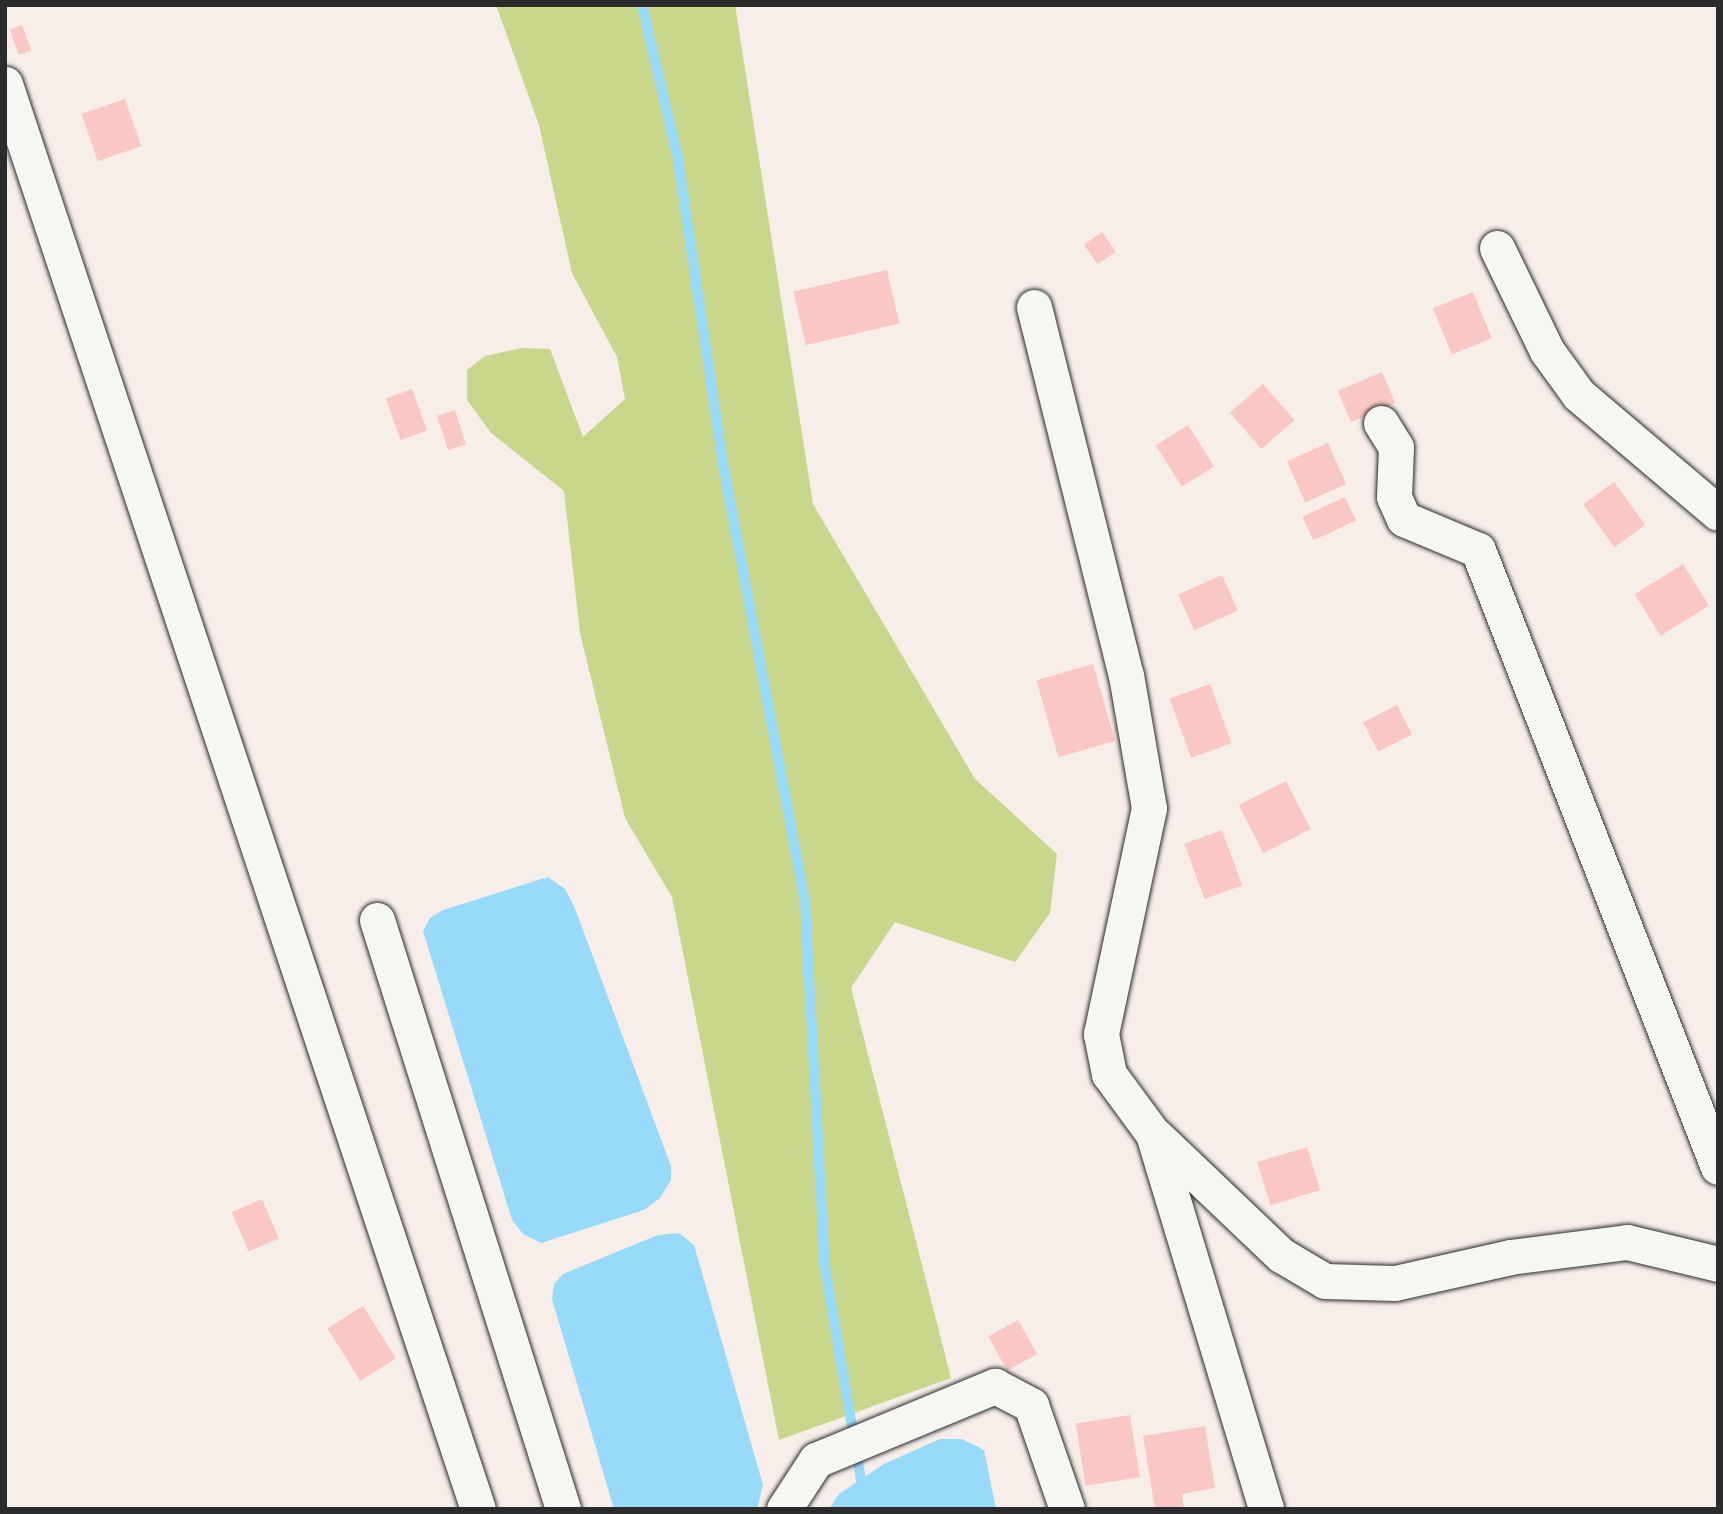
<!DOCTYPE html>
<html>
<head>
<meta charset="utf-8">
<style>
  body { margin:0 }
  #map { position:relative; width:1723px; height:1514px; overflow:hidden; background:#f7ede9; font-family:"Indie Flower",sans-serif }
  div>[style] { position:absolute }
  .green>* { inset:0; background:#c8d78b }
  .water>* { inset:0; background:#98dafa }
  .stream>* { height:10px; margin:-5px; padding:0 5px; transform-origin:5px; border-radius:5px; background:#98dafa }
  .building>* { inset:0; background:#f9c8c5; transform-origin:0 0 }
  .roads { filter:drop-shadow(0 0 2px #2b2b2b) drop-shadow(0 0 2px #2b2b2b) }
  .minor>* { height:35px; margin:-17.5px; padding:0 17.5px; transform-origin:17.5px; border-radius:17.5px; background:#f6f6f2 }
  span { translate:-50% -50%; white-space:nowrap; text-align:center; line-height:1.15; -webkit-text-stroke:7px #f6f6f2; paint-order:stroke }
  .frame { position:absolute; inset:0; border:7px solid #2b2b2b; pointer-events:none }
</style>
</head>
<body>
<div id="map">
  <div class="green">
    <i style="clip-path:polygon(496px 5px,735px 5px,813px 504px,975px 779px,1057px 854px,1050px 913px,1015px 962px,895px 922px,851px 988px,951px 1378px,779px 1440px,672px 897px,625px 818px,580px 633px,564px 491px,491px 433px,467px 400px,467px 370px,485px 356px,522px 348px,550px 349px,583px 437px,625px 399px,617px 357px,572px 273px,539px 125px)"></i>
  </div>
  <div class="water">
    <i style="clip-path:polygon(548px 877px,565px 889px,574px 906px,671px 1166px,671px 1180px,660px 1198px,644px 1210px,541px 1243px,523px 1234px,512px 1220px,423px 931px,430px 918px,443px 910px)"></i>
    <i style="clip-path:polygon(679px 1233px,694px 1245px,763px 1485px,757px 1509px,614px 1509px,552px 1299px,554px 1284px,563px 1274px,658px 1235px)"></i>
    <i style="clip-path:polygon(940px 1439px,962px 1439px,984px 1450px,996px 1509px,829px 1509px,839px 1494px,884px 1464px)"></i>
  </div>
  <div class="stream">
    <i style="left:642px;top:5px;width:158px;rotate:76.8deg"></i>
    <i style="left:678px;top:159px;width:313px;rotate:81.6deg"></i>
    <i style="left:724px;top:469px;width:440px;rotate:79.4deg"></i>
    <i style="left:805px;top:901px;width:367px;rotate:86.9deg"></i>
    <i style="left:825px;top:1267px;width:245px;rotate:80.4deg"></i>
  </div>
  <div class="building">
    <i style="left:22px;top:25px;width:27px;height:13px;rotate:70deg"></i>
    <i style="left:125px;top:99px;width:50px;height:46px;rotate:71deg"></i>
    <i style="left:1102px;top:232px;width:24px;height:22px;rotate:55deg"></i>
    <i style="left:887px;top:270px;width:55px;height:96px;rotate:77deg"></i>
    <i style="left:1473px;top:292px;width:50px;height:43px;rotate:68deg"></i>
    <i style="left:1382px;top:372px;width:34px;height:48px;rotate:67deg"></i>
    <i style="left:1263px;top:384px;width:48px;height:44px;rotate:49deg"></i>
    <i style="left:412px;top:389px;width:44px;height:28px;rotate:70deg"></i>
    <i style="left:455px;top:410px;width:36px;height:19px;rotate:72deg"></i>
    <i style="left:1188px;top:425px;width:49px;height:38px;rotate:58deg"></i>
    <i style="left:1328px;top:443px;width:45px;height:45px;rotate:66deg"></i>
    <i style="left:1614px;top:482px;width:53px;height:38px;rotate:54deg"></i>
    <i style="left:1345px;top:497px;width:26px;height:47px;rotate:65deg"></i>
    <i style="left:1683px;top:564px;width:49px;height:57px;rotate:58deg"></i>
    <i style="left:1222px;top:575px;width:39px;height:48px;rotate:66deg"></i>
    <i style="left:1093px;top:664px;width:80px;height:59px;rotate:74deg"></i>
    <i style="left:1210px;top:684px;width:63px;height:43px;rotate:70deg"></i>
    <i style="left:1397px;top:705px;width:33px;height:38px;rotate:63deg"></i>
    <i style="left:1286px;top:781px;width:54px;height:53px;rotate:63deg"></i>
    <i style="left:1222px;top:830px;width:59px;height:40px;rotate:70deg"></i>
    <i style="left:1307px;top:1147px;width:45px;height:52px;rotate:73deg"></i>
    <i style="left:262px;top:1199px;width:43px;height:33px;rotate:67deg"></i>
    <i style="left:363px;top:1306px;width:62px;height:42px;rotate:58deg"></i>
    <i style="left:1018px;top:1320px;width:39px;height:34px;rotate:61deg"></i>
    <i style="left:1130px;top:1415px;width:63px;height:55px;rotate:81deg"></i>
    <i style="clip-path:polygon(1205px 1426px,1215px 1488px,1182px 1494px,1184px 1509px,1155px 1509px,1143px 1436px)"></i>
  </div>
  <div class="roads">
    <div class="minor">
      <i style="left:5px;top:84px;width:1501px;rotate:71.64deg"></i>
      <i style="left:1497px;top:248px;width:114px;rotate:64.1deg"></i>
      <i style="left:1547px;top:351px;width:54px;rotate:54deg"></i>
      <i style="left:1579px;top:395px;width:182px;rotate:40.3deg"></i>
      <i style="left:1034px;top:307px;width:379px;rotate:76deg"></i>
      <i style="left:1126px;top:675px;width:135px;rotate:80.2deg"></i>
      <i style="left:1149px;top:808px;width:231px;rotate:102deg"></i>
      <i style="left:1101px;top:1034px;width:41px;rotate:78.7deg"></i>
      <i style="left:1109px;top:1074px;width:74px;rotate:53.7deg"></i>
      <i style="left:1153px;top:1134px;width:392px;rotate:73.2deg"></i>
      <i style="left:1381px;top:423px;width:28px;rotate:58deg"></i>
      <i style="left:1396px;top:447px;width:50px;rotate:92.3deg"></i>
      <i style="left:1394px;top:497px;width:24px;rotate:66deg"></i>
      <i style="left:1404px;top:519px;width:80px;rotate:22.7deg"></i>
      <i style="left:1478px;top:550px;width:662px;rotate:68.75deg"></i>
      <i style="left:377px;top:920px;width:618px;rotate:72.47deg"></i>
      <i style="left:1156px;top:1136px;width:173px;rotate:43.6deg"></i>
      <i style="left:1281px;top:1255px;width:51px;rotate:30.6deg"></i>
      <i style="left:1325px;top:1281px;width:70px;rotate:1.6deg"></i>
      <i style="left:1395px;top:1283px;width:118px;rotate:-12.7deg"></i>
      <i style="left:1510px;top:1257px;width:118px;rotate:-7.3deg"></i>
      <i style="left:1627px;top:1242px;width:94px;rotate:13.6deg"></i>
      <i style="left:784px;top:1509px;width:59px;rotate:-56.9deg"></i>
      <i style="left:816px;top:1460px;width:194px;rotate:-22.5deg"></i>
      <i style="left:995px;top:1386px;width:41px;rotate:27.8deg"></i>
      <i style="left:1031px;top:1405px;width:110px;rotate:70.9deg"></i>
    </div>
  </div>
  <div class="frame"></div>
</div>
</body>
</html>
